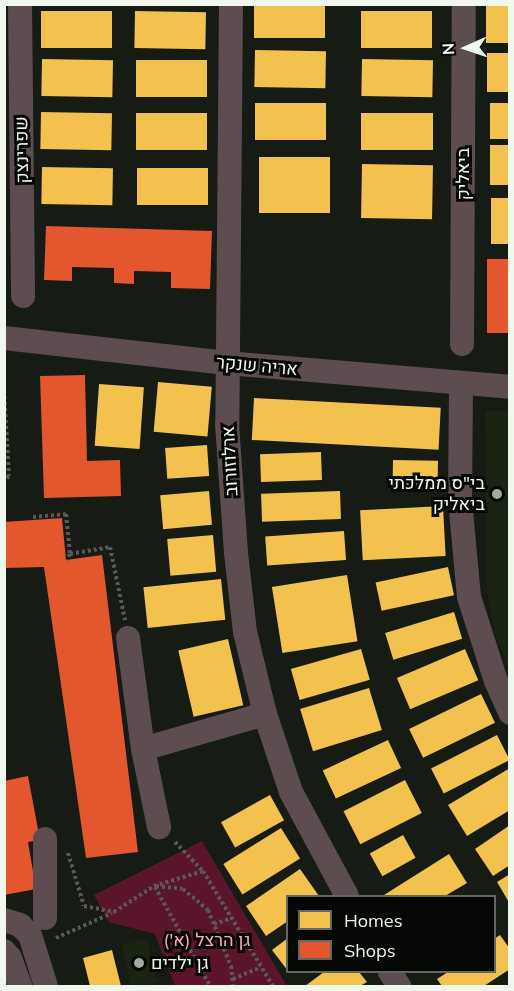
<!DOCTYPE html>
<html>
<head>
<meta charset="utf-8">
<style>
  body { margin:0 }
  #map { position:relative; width:514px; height:991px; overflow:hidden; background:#161b14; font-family:Mulish,Heebo,sans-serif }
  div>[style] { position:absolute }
  .built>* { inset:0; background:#192413; transform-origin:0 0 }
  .green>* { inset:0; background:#5a152a }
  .homes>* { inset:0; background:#f2c14e; transform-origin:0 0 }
  .shops>* { inset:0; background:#e4572e; transform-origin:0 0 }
  .path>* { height:4px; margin-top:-2px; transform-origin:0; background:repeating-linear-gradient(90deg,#5d5755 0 3px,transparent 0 6px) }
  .minor>* { height:24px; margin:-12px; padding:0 12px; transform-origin:12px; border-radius:12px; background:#5d4d50 }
  .dots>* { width:16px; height:16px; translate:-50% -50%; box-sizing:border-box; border:3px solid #040703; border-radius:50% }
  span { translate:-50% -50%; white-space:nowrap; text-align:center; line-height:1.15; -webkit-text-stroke:6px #040703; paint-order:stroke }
  .street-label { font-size:18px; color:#f0f7ed }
  .poi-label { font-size:18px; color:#f0f7ed }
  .right { translate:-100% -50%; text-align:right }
  .left { translate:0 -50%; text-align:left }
  .park-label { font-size:18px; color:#f9aab8 }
  .frame { position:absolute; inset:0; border:6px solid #f0f7ed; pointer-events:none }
  .legend { position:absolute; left:286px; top:895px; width:210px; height:78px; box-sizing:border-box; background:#040703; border:2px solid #626761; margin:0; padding:8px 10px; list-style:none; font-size:18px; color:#f0f7ed }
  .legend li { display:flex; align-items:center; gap:12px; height:30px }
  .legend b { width:30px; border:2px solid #626761 }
  .north { position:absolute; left:436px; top:18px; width:60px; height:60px; -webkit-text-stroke:4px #040703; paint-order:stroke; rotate:267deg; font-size:16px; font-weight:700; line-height:24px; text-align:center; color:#f0f7ed }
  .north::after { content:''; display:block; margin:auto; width:21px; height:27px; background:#f0f7ed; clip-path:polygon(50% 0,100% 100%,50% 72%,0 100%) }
</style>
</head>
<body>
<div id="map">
  <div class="built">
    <i style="clip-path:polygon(485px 411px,509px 411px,509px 670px,495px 633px,487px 590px)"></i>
    <i style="left:147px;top:939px;width:44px;height:26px;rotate:77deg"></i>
  </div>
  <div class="green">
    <i style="clip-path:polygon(202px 841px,281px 976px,287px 986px,175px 986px,155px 934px,109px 922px,94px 895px)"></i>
  </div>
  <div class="homes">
    <i style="left:254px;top:4px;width:71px;height:34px"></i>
    <i style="left:486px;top:4px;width:24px;height:39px"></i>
    <i style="left:41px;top:11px;width:71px;height:37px"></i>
    <i style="left:135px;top:11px;width:71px;height:37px;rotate:1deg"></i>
    <i style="left:361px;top:11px;width:71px;height:37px"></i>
    <i style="left:255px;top:50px;width:71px;height:37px;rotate:1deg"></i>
    <i style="left:487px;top:53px;width:23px;height:39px"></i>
    <i style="left:42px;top:59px;width:71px;height:37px;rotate:1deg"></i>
    <i style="left:362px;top:59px;width:71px;height:37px;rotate:1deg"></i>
    <i style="left:136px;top:60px;width:71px;height:37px"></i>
    <i style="left:255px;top:103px;width:71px;height:37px"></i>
    <i style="left:490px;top:103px;width:20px;height:36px"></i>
    <i style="left:41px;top:112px;width:71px;height:37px;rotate:1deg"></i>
    <i style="left:136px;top:113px;width:71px;height:37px"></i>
    <i style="left:361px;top:113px;width:72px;height:37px"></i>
    <i style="left:490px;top:145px;width:20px;height:40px"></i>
    <i style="left:259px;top:157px;width:71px;height:56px"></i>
    <i style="left:362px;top:164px;width:71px;height:54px;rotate:1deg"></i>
    <i style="left:42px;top:167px;width:71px;height:37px;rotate:1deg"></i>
    <i style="left:137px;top:168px;width:71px;height:37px"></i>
    <i style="left:491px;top:198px;width:19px;height:46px"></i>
    <i style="left:158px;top:382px;width:54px;height:50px;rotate:5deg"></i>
    <i style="left:99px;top:384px;width:45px;height:62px;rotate:4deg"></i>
    <i style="left:254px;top:398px;width:187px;height:42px;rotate:3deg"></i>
    <i style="left:207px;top:445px;width:31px;height:42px;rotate:86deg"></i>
    <i style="left:321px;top:452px;width:28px;height:61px;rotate:88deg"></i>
    <i style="left:393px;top:460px;width:45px;height:29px;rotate:1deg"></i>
    <i style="left:209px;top:491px;width:34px;height:49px;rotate:85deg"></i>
    <i style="left:340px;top:491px;width:28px;height:79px;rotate:88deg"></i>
    <i style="left:443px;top:506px;width:50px;height:83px;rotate:87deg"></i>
    <i style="left:344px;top:531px;width:29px;height:79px;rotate:86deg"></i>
    <i style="left:213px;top:535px;width:37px;height:46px;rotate:85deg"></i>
    <i style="left:448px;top:567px;width:29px;height:74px;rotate:78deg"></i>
    <i style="left:347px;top:575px;width:67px;height:76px;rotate:81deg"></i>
    <i style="left:221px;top:579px;width:41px;height:78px;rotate:84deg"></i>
    <i style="left:454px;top:612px;width:28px;height:72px;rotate:73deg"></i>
    <i style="left:228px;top:639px;width:68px;height:51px;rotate:77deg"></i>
    <i style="left:361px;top:649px;width:32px;height:73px;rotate:74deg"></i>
    <i style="left:465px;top:649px;width:34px;height:74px;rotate:67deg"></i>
    <i style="left:369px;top:688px;width:44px;height:72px;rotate:73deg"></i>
    <i style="left:481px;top:694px;width:32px;height:80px;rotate:64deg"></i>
    <i style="left:497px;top:735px;width:28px;height:74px;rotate:63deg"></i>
    <i style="left:388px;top:740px;width:31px;height:72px;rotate:65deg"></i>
    <i style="clip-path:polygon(510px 768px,510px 810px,467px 836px,448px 805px)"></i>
    <i style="left:405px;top:780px;width:37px;height:69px;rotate:63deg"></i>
    <i style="left:270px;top:795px;width:29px;height:56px;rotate:61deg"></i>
    <i style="clip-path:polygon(510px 825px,510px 865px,493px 876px,475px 849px)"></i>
    <i style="left:281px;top:828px;width:36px;height:68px;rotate:58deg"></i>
    <i style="left:403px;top:835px;width:26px;height:38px;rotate:61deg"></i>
    <i style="clip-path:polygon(449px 854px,467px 883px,445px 896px,385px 896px,384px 895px)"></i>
    <i style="clip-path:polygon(300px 869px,319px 896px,288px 896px,288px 921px,266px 936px,246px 906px)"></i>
    <i style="clip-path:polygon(510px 874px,510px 904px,497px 882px)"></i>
    <i style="clip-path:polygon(500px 935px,510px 949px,510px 969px,484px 986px,442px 986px,437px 979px,448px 972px,494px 972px,494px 939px)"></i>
    <i style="clip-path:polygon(288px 938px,288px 971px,272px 950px)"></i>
    <i style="clip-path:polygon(112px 950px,121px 986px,90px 986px,83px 958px)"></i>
    <i style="clip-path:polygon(324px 972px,359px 972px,367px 982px,360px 986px,305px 986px)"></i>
  </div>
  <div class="shops">
    <i style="clip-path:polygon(46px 226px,212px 231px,210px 289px,171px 288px,171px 272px,134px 271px,134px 284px,114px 283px,114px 268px,72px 267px,72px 281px,44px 280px)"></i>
    <i style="left:487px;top:259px;width:23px;height:74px"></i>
    <i style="clip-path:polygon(85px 375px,87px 461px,120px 460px,121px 496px,44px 498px,40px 376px)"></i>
    <i style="clip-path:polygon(62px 518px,66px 560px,102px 555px,138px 852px,86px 858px,44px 567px,4px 568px,4px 522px)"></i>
    <i style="clip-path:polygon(28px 776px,40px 840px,28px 842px,36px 889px,4px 895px,4px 781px)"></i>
  </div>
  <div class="path">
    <i style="left:4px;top:390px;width:86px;rotate:86.7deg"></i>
    <i style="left:9px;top:476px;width:7px;rotate:135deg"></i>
    <i style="left:33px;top:517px;width:33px;rotate:-5deg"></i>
    <i style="left:66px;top:514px;width:40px;rotate:84.3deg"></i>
    <i style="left:70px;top:554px;width:7px;rotate:124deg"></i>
    <i style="left:70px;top:554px;width:41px;rotate:-9.9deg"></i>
    <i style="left:110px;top:547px;width:75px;rotate:78.4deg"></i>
    <i style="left:175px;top:842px;width:40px;rotate:46deg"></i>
    <i style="left:203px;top:871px;width:135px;rotate:58.7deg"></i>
    <i style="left:68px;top:853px;width:55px;rotate:73.2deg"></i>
    <i style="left:84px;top:906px;width:31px;rotate:11deg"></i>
    <i style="left:114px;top:912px;width:48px;rotate:-33deg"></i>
    <i style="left:154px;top:886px;width:51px;rotate:-17deg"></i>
    <i style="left:156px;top:886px;width:27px;rotate:6deg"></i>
    <i style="left:183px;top:889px;width:33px;rotate:40deg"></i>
    <i style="left:208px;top:910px;width:61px;rotate:67.7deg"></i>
    <i style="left:231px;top:966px;width:20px;rotate:84deg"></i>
    <i style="left:155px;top:887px;width:113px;rotate:60.9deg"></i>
    <i style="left:214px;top:924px;width:19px;rotate:-18deg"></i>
    <i style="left:56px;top:938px;width:61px;rotate:-24.1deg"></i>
    <i style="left:233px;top:979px;width:30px;rotate:-23deg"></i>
  </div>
  <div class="minor">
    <i style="left:20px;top:4px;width:292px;rotate:89.4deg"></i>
    <i style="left:231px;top:4px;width:420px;rotate:90.5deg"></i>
    <i style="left:227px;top:424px;width:129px;rotate:86deg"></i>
    <i style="left:236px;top:553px;width:80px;rotate:83.5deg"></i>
    <i style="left:245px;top:632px;width:84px;rotate:76.3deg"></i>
    <i style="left:265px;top:714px;width:82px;rotate:71.6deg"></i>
    <i style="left:291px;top:792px;width:118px;rotate:61.7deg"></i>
    <i style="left:4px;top:338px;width:224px;rotate:6.4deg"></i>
    <i style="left:227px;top:363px;width:284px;rotate:4.8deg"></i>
    <i style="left:462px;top:344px;width:340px;rotate:-89.7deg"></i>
    <i style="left:461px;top:384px;width:116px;rotate:90.5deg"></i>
    <i style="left:460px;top:500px;width:97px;rotate:84.7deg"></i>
    <i style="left:469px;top:597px;width:88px;rotate:72.2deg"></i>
    <i style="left:496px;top:681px;width:35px;rotate:66deg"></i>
    <i style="left:128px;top:638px;width:112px;rotate:82.3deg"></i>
    <i style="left:143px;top:749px;width:80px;rotate:78.4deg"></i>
    <i style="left:143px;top:749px;width:127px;rotate:-16deg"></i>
    <i style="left:45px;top:918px;width:79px;rotate:-90deg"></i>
    <i style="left:4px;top:920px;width:17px;rotate:17deg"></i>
    <i style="left:20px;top:925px;width:14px;rotate:45deg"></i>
    <i style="left:30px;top:935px;width:53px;rotate:72.6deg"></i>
    <i style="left:4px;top:951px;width:9px;rotate:49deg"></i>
    <i style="left:10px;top:958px;width:30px;rotate:70deg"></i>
    <i style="left:390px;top:972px;width:17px;rotate:57deg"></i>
  </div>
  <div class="dots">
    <i style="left:497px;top:494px;background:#a4aaa1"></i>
    <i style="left:139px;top:963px;background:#a4aaa1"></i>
  </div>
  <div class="street-label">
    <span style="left:22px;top:150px;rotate:-91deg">שפרינצק</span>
    <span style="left:463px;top:174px;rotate:-90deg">ביאליק</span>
    <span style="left:257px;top:366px;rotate:5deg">אריה שנקר</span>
    <span style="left:230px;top:461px;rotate:-93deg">ארלוזורוב</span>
  </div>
  <div class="poi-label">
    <span class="right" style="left:485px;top:494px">בי"ס ממלכתי<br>ביאליק</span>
    <span class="left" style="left:151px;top:963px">גן ילדים</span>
  </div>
  <div class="park-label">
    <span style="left:207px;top:940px">גן הרצל (א')</span>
  </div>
  <div class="frame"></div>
  <ul class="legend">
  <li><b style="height:16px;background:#f2c14e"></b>Homes</li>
  <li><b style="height:16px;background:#e4572e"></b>Shops</li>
  </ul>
  <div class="north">N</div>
</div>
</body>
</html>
